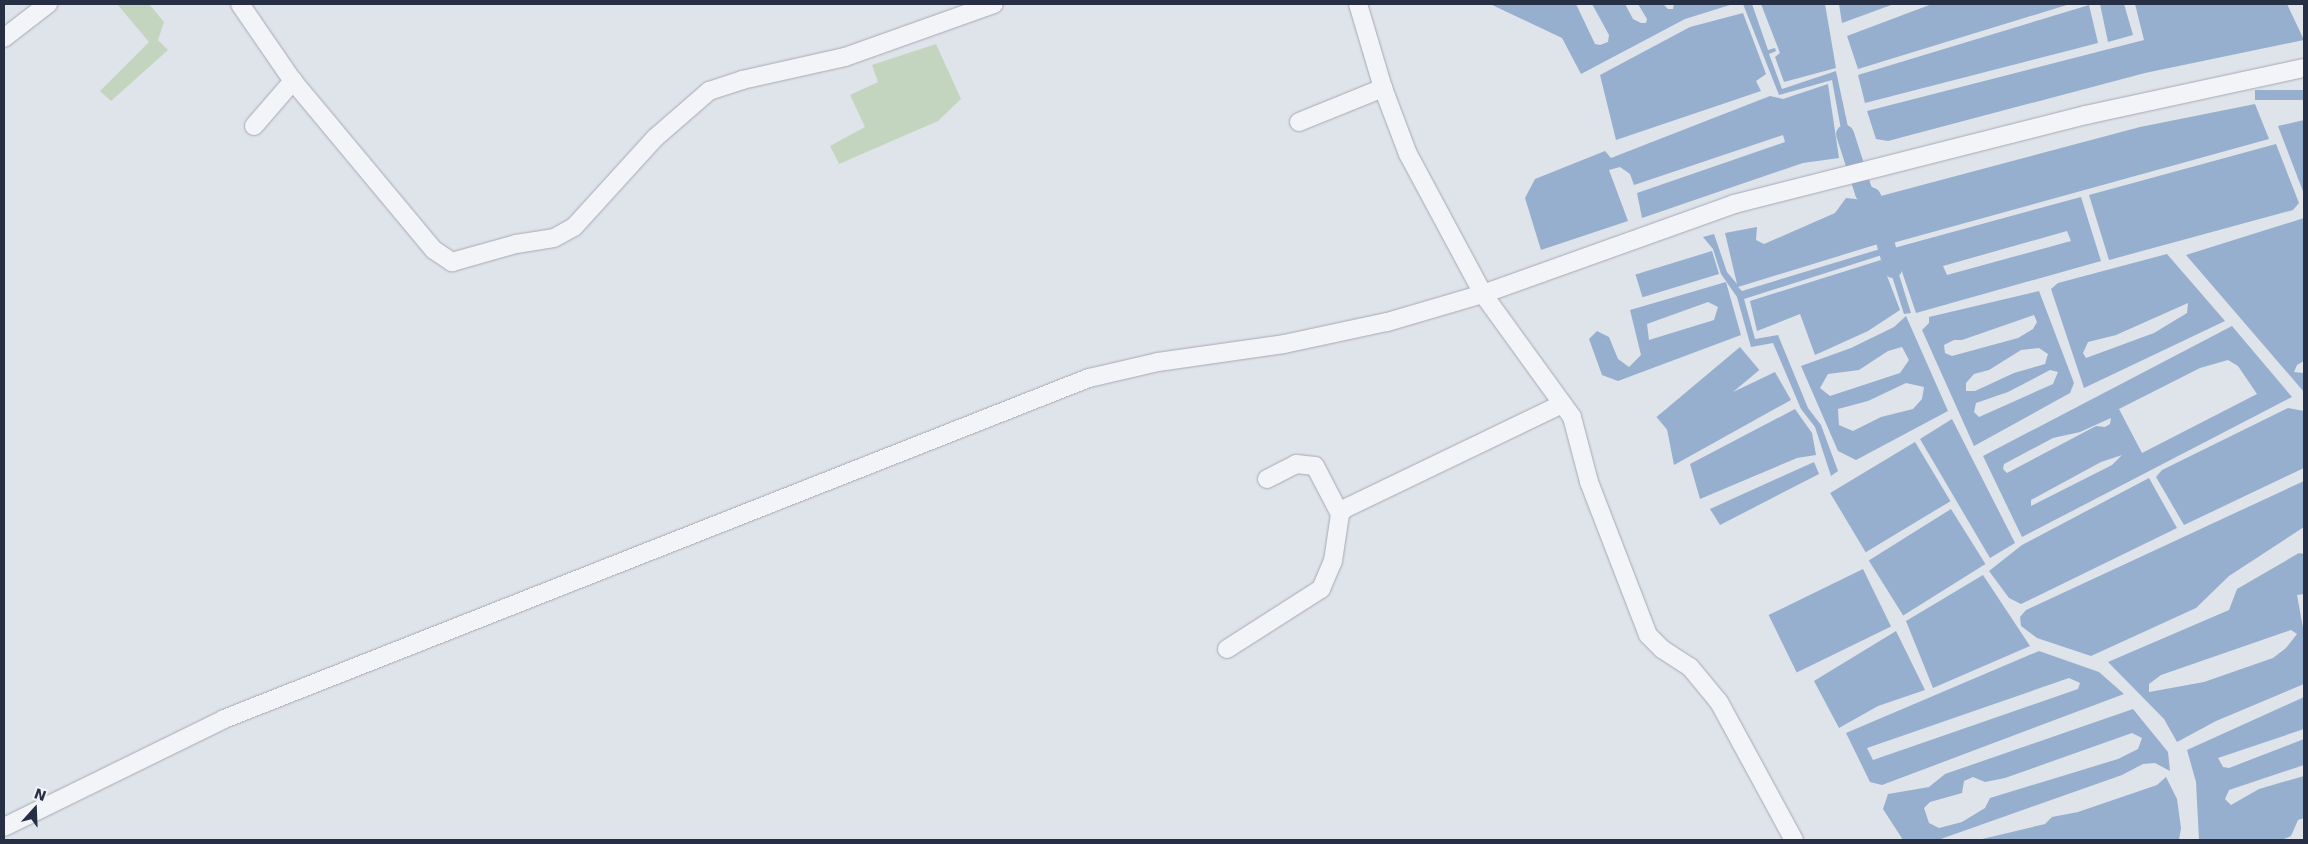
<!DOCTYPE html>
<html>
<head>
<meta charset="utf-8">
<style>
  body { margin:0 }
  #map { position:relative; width:2308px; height:844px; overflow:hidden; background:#dfe3ea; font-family:"DejaVu Sans",sans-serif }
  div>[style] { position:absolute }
  .green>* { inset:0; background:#c4d5bf }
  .water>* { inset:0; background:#96afce; transform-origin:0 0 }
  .canal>* { height:18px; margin:-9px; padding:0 9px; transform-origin:9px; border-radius:9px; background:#96afce }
  .roads { filter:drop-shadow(0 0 1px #a4a9b5) drop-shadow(0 0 1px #a4a9b5) }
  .street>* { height:18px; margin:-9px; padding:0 9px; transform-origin:9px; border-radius:9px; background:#f2f4f8 }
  span { translate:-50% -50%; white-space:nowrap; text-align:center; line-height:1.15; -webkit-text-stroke:4.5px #eff2f7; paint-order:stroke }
  .frame { position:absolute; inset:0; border:5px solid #262f43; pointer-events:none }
  .north { position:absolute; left:10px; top:784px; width:50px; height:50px; -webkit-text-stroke:4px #eff2f7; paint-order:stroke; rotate:20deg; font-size:14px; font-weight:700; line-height:20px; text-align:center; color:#262f43 }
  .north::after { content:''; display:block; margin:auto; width:18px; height:22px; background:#262f43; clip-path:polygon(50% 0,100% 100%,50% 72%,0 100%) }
</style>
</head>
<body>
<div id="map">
  <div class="green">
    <i style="clip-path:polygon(117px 4px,149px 4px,164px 22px,158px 40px,168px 50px,111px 101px,100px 91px,149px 42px)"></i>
    <i style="clip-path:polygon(936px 44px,961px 99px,938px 121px,839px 164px,830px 146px,865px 127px,850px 95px,878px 82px,872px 65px)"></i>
  </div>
  <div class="water">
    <i style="clip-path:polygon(1490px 4px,1576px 4px,1595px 44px,1600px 45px,1608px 42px,1609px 35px,1592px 4px,1625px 4px,1633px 19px,1641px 23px,1646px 23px,1647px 19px,1638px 4px,1663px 4px,1668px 9px,1673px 9px,1674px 4px,1733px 4px,1685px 19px,1581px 74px,1562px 38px)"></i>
    <i style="clip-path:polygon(1743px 4px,1752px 4px,1768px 50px,1775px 48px,1776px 51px,1769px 54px,1782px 89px,1836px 71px,1854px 155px,1846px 157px,1832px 80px,1779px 95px)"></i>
    <i style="clip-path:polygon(1761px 4px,1825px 4px,1836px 68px,1784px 82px,1775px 57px,1780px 53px)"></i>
    <i style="clip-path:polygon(1839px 4px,1894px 4px,1842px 23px)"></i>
    <i style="clip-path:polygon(1932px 4px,2070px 4px,1858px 69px,1847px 36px)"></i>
    <i style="clip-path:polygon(2100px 4px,2124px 4px,2133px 35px,2108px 42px)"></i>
    <i style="clip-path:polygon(2135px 4px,2287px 4px,2304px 40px,2145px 73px,1888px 141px,1876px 139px,1867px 111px,2144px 40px)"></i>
    <i style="clip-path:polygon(2089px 5px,2098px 43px,1865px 103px,1858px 75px)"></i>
    <i style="clip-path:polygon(1743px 13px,1766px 74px,1756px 81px,1761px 91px,1616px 140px,1600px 75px,1690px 27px)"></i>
    <i style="clip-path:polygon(1828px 84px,1839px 158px,1803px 163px,1642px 218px,1637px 193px,1785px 142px,1783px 135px,1634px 185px,1630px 174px,1620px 167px,1609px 170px,1628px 221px,1541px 250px,1525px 198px,1535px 179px,1605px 151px,1611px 158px,1770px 96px,1783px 99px)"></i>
    <i style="left:2304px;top:90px;width:10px;height:49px;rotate:90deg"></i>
    <i style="clip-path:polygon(2255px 104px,2269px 139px,1889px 244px,1877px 197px,2140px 127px)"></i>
    <i style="clip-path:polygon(2304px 120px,2304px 194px,2278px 126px)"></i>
    <i style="clip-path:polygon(2276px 144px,2299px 203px,2293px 210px,2109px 260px,2089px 195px)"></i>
    <i style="clip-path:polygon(evenodd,2081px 197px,2101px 261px,1916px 313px,1894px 248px,2081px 197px,2067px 231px,2071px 241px,1947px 275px,1943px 266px,2067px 231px)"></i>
    <i style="clip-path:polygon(1846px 198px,1864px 200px,1878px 244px,1738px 287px,1742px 291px,1890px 246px,1911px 313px,1904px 314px,1885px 254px,1744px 299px,1755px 339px,1778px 335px,1808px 408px,1821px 425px,1838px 471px,1831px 476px,1815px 427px,1801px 409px,1773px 343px,1751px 347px,1737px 297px,1721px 274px,1713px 249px,1703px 237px,1714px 234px,1727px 272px,1737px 284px,1725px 233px,1757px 227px,1756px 240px,1764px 244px,1835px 213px)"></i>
    <i style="clip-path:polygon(2304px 218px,2304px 361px,2297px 365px,2294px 372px,2304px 373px,2304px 392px,2186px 255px)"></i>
    <i style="left:1712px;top:251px;width:24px;height:80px;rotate:73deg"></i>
    <i style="clip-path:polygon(evenodd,2167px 254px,2225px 321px,2084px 388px,2051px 289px,2058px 283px,2167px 254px,2188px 303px,2187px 313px,2154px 333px,2086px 358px,2083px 353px,2088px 342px,2116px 335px,2188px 303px)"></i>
    <i style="clip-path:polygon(1881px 260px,1900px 310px,1868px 331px,1815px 355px,1800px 314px,1757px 331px,1750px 301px)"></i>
    <i style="clip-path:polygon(evenodd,1726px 282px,1741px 335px,1618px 381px,1602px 375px,1589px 339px,1597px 331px,1609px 337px,1618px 359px,1629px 367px,1641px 355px,1630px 310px,1726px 282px,1708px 302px,1718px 307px,1714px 320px,1649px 340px,1647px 324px,1708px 302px)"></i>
    <i style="clip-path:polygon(evenodd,2039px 291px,2074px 383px,2070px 393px,1974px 446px,1922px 330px,1929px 323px,1929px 317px,2039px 291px,2034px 315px,2037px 322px,2033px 329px,2018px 338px,1952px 356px,1945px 353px,1944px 345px,1954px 340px,1962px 340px,2034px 315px,2039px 291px,2039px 348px,2048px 354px,2045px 364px,2014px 373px,1975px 391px,1966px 391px,1966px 383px,1974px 374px,1989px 370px,2021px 350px,2039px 348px,2039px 291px,2050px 370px,2058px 372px,2053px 384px,1979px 417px,1974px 412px,1976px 403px,2008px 392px,2050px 370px)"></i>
    <i style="clip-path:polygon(evenodd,1906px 316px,1948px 411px,1856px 460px,1838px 451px,1801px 366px,1851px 348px,1894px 327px,1906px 316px,1902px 347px,1909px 360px,1900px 373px,1830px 396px,1820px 388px,1828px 374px,1859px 370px,1888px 351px,1902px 347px,1906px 316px,1906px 383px,1924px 387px,1922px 399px,1913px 409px,1881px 417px,1853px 431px,1839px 425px,1838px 409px,1868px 401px,1906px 383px)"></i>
    <i style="clip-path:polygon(evenodd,2232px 326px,2292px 397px,2022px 537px,1983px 456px,2232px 326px,2228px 360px,2238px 366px,2257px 394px,2142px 453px,2119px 409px,2200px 368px,2228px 360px,2232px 326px,2111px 418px,2110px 424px,2105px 427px,2096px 426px,2007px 473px,2003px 469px,2004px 464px,2053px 438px,2080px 432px,2111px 418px,2232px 326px,2122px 455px,2112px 465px,2031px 506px,2031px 500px,2101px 462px,2122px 455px)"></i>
    <i style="left:1740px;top:347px;width:30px;height:109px;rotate:50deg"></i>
    <i style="clip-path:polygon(1775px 372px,1791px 400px,1674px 465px,1666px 424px)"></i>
    <i style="clip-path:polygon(2288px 408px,2304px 411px,2304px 468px,2184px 525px,2156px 477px,2162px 470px)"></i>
    <i style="clip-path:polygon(1795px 409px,1812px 433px,1816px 455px,1797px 458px,1700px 499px,1690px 464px)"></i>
    <i style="clip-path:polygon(1952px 419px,2015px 543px,1990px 558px,1920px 439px)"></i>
    <i style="left:1915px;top:442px;width:69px;height:99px;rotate:59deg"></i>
    <i style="clip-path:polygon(1814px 462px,1819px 474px,1720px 525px,1710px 509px)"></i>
    <i style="clip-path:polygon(2149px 478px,2177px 528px,2021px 604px,2009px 598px,1989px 571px,2022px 545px)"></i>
    <i style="clip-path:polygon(2304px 481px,2304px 527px,2229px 576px,2196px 608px,2091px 656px,2037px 638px,2021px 626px,2020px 617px,2026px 610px)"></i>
    <i style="left:1951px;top:509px;width:65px;height:97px;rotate:58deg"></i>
    <i style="clip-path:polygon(evenodd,2299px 553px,2304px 554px,2304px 594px,2297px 595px,2304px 633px,2304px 684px,2216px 721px,2177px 742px,2164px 719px,2108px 662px,2229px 610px,2237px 589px,2299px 553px,2291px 630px,2297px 634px,2286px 648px,2273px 658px,2204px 682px,2149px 692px,2149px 684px,2161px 675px,2291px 630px)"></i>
    <i style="left:1863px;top:569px;width:64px;height:105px;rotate:64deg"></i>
    <i style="clip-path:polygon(1983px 575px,2030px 646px,1933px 688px,1906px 621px)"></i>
    <i style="clip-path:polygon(1896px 631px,1925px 690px,1878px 706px,1839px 728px,1814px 681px)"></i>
    <i style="clip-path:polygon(evenodd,2039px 651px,2099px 672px,2124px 694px,1882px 785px,1870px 782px,1846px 733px,2039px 651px,2069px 678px,2080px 683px,2078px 689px,1873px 760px,1867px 748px,2069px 678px)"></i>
    <i style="clip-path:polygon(2304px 697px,2304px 729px,2218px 758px,2223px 767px,2229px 768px,2304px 739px,2304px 765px,2229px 790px,2225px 799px,2231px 805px,2259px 789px,2304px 776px,2304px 818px,2298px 820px,2291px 836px,2282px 840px,2199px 840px,2196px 782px,2187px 750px)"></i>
    <i style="clip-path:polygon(evenodd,2133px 709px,2168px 752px,2170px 771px,2155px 763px,2143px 764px,2122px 775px,1938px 840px,1903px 840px,1883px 809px,1888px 794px,1929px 787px,1945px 774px,2133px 709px,2132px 733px,2142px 738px,2138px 749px,2118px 759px,1990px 798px,1985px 808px,1962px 822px,1939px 828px,1929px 823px,1924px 808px,1930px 802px,1962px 793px,1964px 781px,1973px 777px,1985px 782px,2005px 778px,2132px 733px)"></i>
    <i style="clip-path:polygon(2166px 777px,2177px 799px,2181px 828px,2179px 840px,1978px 840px,2045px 824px,2052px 817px,2078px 812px,2157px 785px)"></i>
  </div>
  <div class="canal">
    <i style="left:1845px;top:134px;width:62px;rotate:72.1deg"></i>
    <i style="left:1864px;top:193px;width:9px;rotate:27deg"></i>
    <i style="left:1872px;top:197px;width:75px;rotate:73.7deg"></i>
  </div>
  <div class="roads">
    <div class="street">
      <i style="left:240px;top:4px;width:93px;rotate:55.5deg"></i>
      <i style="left:293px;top:81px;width:220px;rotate:50.2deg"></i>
      <i style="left:434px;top:250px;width:22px;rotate:34deg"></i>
      <i style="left:452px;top:262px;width:66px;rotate:-15.7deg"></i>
      <i style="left:516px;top:244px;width:38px;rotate:-9deg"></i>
      <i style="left:554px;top:238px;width:23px;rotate:-29deg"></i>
      <i style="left:574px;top:227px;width:120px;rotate:-47.7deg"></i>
      <i style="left:655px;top:138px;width:72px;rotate:-41deg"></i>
      <i style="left:709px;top:91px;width:35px;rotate:-18deg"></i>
      <i style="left:742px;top:80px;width:106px;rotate:-12.6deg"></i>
      <i style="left:845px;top:57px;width:158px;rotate:-19.6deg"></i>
      <i style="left:1358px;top:4px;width:88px;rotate:73.4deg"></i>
      <i style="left:1383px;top:88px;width:71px;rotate:69.3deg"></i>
      <i style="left:1408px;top:154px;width:159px;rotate:61.8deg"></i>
      <i style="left:1483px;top:294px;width:152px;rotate:54.1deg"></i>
      <i style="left:1572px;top:417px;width:67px;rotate:75.3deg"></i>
      <i style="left:1589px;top:482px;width:164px;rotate:68.9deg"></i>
      <i style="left:1648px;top:635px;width:20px;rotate:45deg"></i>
      <i style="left:1662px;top:649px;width:33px;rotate:33deg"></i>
      <i style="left:1690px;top:667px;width:45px;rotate:50.4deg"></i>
      <i style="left:1719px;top:702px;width:157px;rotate:61.5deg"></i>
      <i style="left:4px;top:38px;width:56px;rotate:-37.7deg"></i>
      <i style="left:1299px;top:122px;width:91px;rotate:-22deg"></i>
      <i style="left:254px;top:126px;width:60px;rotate:-49.1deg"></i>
      <i style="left:1267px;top:479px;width:33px;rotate:-27deg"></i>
      <i style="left:1296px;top:464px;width:19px;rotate:6deg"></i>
      <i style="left:1315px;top:466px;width:54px;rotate:62.5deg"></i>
      <i style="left:1227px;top:649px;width:112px;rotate:-32.6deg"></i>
      <i style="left:1321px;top:589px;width:30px;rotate:-67deg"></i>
      <i style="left:1333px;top:561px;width:48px;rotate:-81.5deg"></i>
      <i style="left:1340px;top:514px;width:6px;rotate:-51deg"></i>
      <i style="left:1344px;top:509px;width:242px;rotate:-25.7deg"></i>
      <i style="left:4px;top:827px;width:245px;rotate:-26.1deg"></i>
      <i style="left:224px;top:719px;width:930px;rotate:-21.52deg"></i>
      <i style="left:1089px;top:378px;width:71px;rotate:-13.1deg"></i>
      <i style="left:1158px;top:362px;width:127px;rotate:-8.1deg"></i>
      <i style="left:1284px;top:344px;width:105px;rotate:-12.1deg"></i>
      <i style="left:1387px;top:322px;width:100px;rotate:-16.3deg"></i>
      <i style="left:1483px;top:294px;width:267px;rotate:-19.7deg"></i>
      <i style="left:1734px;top:204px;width:363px;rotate:-14.2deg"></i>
      <i style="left:2086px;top:115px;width:223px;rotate:-12.2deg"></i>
    </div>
  </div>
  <div class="frame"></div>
  <div class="north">N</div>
</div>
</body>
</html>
